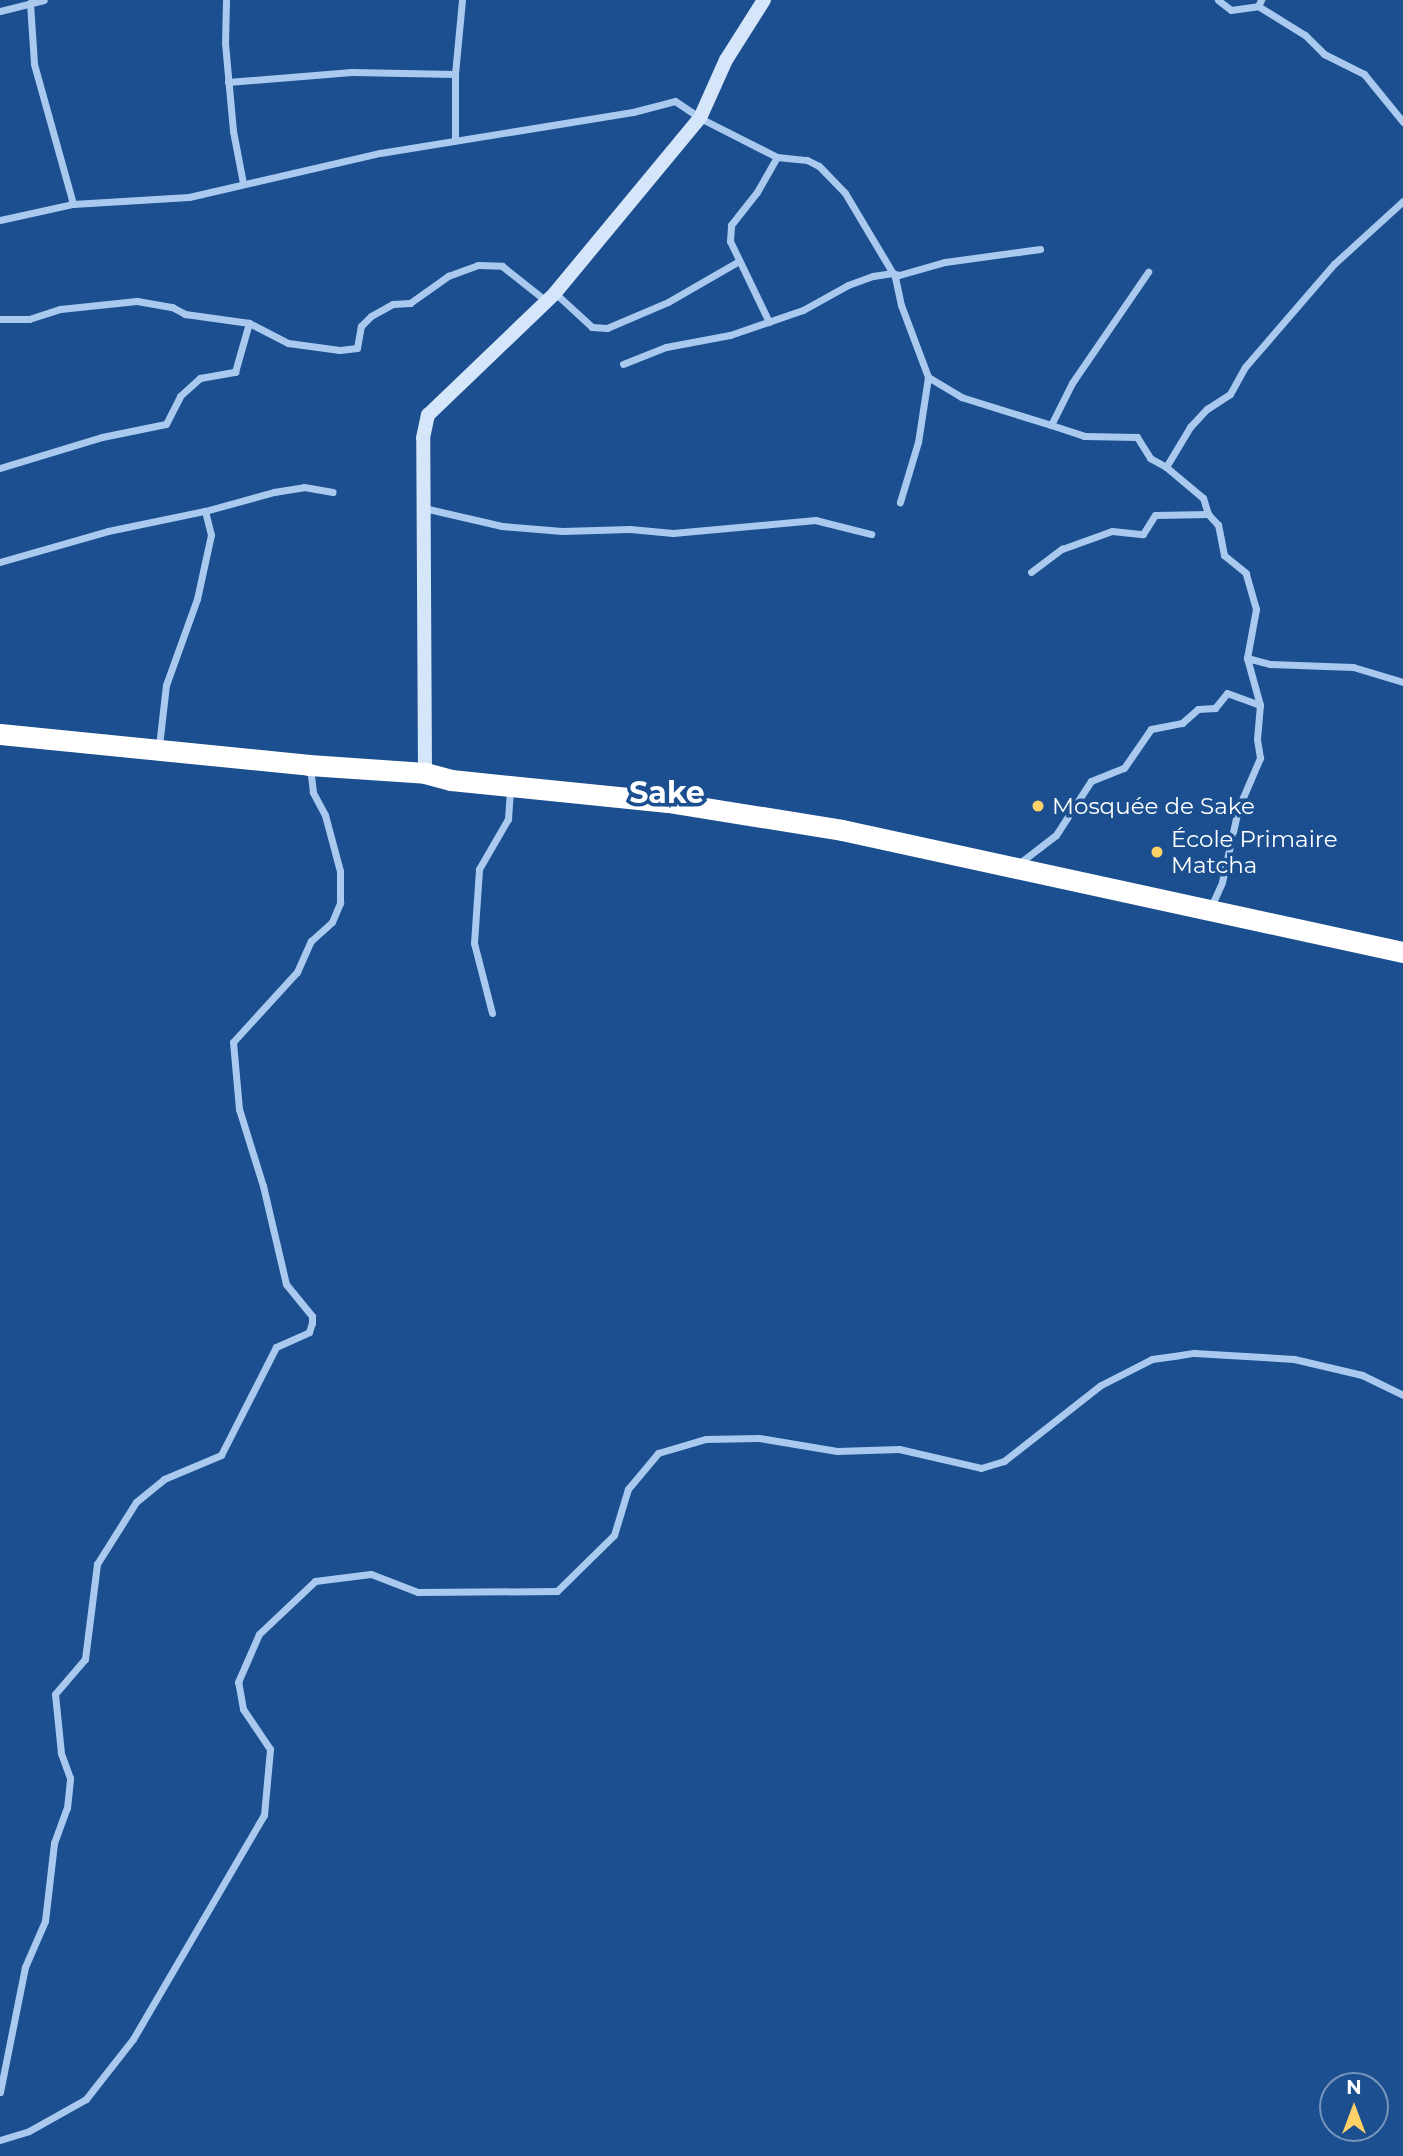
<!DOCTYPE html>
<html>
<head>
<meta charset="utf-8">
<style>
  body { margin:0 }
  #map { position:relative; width:1403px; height:2156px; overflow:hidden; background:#1b4f8f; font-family:Montserrat,sans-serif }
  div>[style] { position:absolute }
  .street>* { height:7px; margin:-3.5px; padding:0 3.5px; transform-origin:3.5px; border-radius:3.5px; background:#a9c9ee }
  .secondary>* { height:14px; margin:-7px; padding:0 7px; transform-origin:7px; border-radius:7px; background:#d6e6fa }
  .highway>* { height:21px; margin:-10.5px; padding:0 10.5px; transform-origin:10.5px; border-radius:10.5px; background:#fff }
  .dots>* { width:19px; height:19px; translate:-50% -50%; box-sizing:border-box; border:4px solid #1b4f8f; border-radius:50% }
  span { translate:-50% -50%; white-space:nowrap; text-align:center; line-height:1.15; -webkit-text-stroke:7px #1b4f8f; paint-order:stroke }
  .poi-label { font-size:23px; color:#fff }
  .left { translate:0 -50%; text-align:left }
  .district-label { font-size:30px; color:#fff; font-weight:700 }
  .north { position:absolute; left:1319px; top:2072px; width:70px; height:70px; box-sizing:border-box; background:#1b4f8f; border:2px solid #7695bc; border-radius:50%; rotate:0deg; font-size:19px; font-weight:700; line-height:28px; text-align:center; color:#fff }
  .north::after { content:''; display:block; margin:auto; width:24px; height:32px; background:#ffd166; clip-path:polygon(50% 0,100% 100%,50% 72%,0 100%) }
</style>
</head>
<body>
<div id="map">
  <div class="street">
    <i style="left:226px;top:0;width:43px;rotate:91.3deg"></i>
    <i style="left:225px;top:43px;width:88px;rotate:84.8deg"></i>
    <i style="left:233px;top:131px;width:53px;rotate:79.1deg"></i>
    <i style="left:1218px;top:0;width:16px;rotate:38deg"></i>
    <i style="left:1231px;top:10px;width:27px;rotate:-8deg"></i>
    <i style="left:1258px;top:6px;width:7px;rotate:-63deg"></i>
    <i style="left:30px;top:3px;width:61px;rotate:86.2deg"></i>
    <i style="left:34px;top:64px;width:145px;rotate:74.4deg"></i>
    <i style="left:1258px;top:6px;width:55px;rotate:31.7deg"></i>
    <i style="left:1305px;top:35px;width:27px;rotate:45deg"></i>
    <i style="left:1324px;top:54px;width:45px;rotate:26.6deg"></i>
    <i style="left:1364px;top:74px;width:62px;rotate:50.9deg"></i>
    <i style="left:0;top:11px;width:45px;rotate:-14deg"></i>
    <i style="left:228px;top:82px;width:124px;rotate:-4.6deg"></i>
    <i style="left:352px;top:72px;width:103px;rotate:1.1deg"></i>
    <i style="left:455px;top:140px;width:66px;rotate:-90deg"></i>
    <i style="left:455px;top:74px;width:74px;rotate:-84.6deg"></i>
    <i style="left:0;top:220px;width:75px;rotate:-12.4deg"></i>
    <i style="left:73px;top:204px;width:116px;rotate:-3.5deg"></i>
    <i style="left:189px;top:197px;width:196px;rotate:-13deg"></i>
    <i style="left:380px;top:153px;width:256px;rotate:-9.2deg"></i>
    <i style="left:633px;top:112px;width:43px;rotate:-14.7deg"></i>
    <i style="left:675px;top:101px;width:30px;rotate:34deg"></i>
    <i style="left:700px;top:118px;width:86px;rotate:26.9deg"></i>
    <i style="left:777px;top:157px;width:30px;rotate:6deg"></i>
    <i style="left:807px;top:160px;width:13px;rotate:27deg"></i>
    <i style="left:819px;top:166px;width:37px;rotate:46deg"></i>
    <i style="left:845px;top:193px;width:98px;rotate:59.2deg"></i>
    <i style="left:895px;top:277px;width:29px;rotate:78deg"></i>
    <i style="left:901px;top:305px;width:77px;rotate:69.4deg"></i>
    <i style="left:928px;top:377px;width:66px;rotate:98.7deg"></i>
    <i style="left:918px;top:442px;width:63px;rotate:106.7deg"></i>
    <i style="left:555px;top:293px;width:50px;rotate:42.6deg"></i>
    <i style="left:592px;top:327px;width:15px;rotate:4deg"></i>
    <i style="left:607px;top:328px;width:66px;rotate:-23.1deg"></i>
    <i style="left:668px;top:302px;width:82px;rotate:-30deg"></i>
    <i style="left:0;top:319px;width:29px"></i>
    <i style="left:29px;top:319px;width:33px;rotate:-18deg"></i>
    <i style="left:60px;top:309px;width:77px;rotate:-5.9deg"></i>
    <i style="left:137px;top:301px;width:36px;rotate:10deg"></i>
    <i style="left:172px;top:307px;width:15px;rotate:28deg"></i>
    <i style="left:185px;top:314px;width:65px;rotate:8deg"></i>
    <i style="left:249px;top:323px;width:44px;rotate:27.1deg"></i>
    <i style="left:288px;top:343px;width:52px;rotate:7.7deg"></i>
    <i style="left:340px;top:350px;width:17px;rotate:-7deg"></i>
    <i style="left:357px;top:348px;width:22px;rotate:-80deg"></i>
    <i style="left:361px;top:326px;width:14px;rotate:-45deg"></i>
    <i style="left:371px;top:316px;width:25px;rotate:-29deg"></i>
    <i style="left:393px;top:304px;width:17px;rotate:-3deg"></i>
    <i style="left:410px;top:303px;width:47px;rotate:-35.4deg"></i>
    <i style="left:448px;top:276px;width:32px;rotate:-20deg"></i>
    <i style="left:478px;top:265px;width:24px;rotate:2deg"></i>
    <i style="left:502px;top:266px;width:56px;rotate:38.5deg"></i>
    <i style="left:769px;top:322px;width:90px;rotate:-115.7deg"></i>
    <i style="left:730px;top:241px;width:16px;rotate:-86deg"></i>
    <i style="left:731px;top:225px;width:42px;rotate:-51.8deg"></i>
    <i style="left:757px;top:192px;width:40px;rotate:-60.3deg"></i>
    <i style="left:623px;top:364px;width:46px;rotate:-21.6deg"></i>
    <i style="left:666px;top:347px;width:65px;rotate:-10.6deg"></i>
    <i style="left:730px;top:335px;width:77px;rotate:-18.9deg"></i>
    <i style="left:803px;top:310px;width:51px;rotate:-29.1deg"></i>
    <i style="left:848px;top:285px;width:27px;rotate:-20deg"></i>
    <i style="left:873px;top:276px;width:18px;rotate:-9deg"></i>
    <i style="left:891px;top:273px;width:8px;rotate:14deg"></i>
    <i style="left:899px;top:275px;width:48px;rotate:-15.8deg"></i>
    <i style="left:945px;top:262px;width:96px;rotate:-7.8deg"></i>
    <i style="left:928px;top:377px;width:39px;rotate:31deg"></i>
    <i style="left:961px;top:397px;width:94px;rotate:17.3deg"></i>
    <i style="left:1051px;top:425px;width:47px;rotate:-63.4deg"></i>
    <i style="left:1072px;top:383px;width:135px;rotate:-55.6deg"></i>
    <i style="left:1051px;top:425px;width:35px;rotate:18deg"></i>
    <i style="left:1084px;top:436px;width:53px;rotate:1.1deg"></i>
    <i style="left:1137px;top:437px;width:25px;rotate:58deg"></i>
    <i style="left:1150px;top:458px;width:18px;rotate:29deg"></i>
    <i style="left:0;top:468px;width:107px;rotate:-16.9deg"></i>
    <i style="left:102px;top:437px;width:65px;rotate:-11.5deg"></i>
    <i style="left:166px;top:424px;width:31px;rotate:-63deg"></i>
    <i style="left:180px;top:396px;width:27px;rotate:-42deg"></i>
    <i style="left:200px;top:378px;width:36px;rotate:-10deg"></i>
    <i style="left:235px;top:372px;width:51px;rotate:-74.1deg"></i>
    <i style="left:424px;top:508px;width:80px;rotate:13deg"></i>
    <i style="left:502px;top:526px;width:60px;rotate:4.8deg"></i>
    <i style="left:562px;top:531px;width:68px;rotate:-1.7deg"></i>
    <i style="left:630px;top:529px;width:43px;rotate:5.3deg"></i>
    <i style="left:673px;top:533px;width:143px;rotate:-5.2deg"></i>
    <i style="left:815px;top:520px;width:58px;rotate:14deg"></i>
    <i style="left:0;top:562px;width:112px;rotate:-16deg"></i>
    <i style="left:108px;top:531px;width:99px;rotate:-11.7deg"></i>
    <i style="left:205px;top:511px;width:72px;rotate:-15.4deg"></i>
    <i style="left:274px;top:492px;width:30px;rotate:-9deg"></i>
    <i style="left:304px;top:487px;width:29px;rotate:10deg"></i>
    <i style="left:1031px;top:572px;width:39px;rotate:-37deg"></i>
    <i style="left:1062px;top:549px;width:53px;rotate:-19.8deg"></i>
    <i style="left:1112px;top:531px;width:31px;rotate:6deg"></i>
    <i style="left:1143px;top:534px;width:22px;rotate:-58deg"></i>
    <i style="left:1155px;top:515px;width:53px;rotate:-1.1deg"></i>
    <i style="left:1247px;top:658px;width:24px;rotate:15deg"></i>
    <i style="left:1270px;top:664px;width:83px;rotate:2.1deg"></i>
    <i style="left:1353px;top:667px;width:52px;rotate:16.7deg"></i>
    <i style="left:159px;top:746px;width:61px;rotate:-83.5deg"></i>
    <i style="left:166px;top:685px;width:91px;rotate:-70.2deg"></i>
    <i style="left:197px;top:599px;width:66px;rotate:-77.7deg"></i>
    <i style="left:211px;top:535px;width:25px;rotate:-104deg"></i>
    <i style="left:1017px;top:865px;width:49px;rotate:-37.6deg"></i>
    <i style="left:1056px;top:835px;width:64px;rotate:-57.1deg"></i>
    <i style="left:1091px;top:781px;width:35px;rotate:-22deg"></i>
    <i style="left:1124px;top:768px;width:47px;rotate:-55.3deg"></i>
    <i style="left:1151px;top:729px;width:32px;rotate:-11deg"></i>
    <i style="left:1182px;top:723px;width:21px;rotate:-41deg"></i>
    <i style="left:1198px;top:709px;width:17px;rotate:-3deg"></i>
    <i style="left:1215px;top:708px;width:19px;rotate:-51deg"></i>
    <i style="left:1227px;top:693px;width:35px;rotate:20deg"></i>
    <i style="left:1211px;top:907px;width:27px;rotate:-66deg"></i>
    <i style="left:1222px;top:882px;width:75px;rotate:-77.6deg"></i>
    <i style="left:1238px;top:809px;width:56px;rotate:-66.7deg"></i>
    <i style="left:1260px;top:758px;width:19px;rotate:-99deg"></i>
    <i style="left:1257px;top:739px;width:34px;rotate:-85deg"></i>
    <i style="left:1260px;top:705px;width:49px;rotate:-105.5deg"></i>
    <i style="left:1247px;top:658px;width:50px;rotate:-79.6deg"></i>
    <i style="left:1256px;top:609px;width:37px;rotate:-106deg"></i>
    <i style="left:1246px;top:573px;width:28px;rotate:-141deg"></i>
    <i style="left:1224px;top:555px;width:31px;rotate:-101deg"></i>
    <i style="left:1218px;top:525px;width:15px;rotate:-132deg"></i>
    <i style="left:1208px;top:514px;width:17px;rotate:-107deg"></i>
    <i style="left:1203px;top:498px;width:48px;rotate:-140deg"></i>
    <i style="left:1166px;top:467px;width:47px;rotate:-59deg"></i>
    <i style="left:1190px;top:427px;width:25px;rotate:-47deg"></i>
    <i style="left:1207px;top:409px;width:27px;rotate:-33deg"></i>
    <i style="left:1230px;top:394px;width:31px;rotate:-61deg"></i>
    <i style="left:1245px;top:367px;width:136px;rotate:-49.2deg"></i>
    <i style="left:1334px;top:264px;width:93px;rotate:-42.4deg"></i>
    <i style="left:492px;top:1013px;width:72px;rotate:-104.4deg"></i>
    <i style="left:474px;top:943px;width:74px;rotate:-86.1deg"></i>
    <i style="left:479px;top:869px;width:58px;rotate:-59.9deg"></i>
    <i style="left:508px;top:819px;width:29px;rotate:-86deg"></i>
    <i style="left:0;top:2092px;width:127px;rotate:-78.7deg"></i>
    <i style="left:25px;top:1967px;width:50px;rotate:-66.5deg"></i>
    <i style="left:45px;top:1921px;width:79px;rotate:-83.4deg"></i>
    <i style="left:54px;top:1843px;width:37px;rotate:-70deg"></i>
    <i style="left:67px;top:1808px;width:30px;rotate:-84deg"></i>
    <i style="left:70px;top:1778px;width:27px;rotate:-110deg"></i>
    <i style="left:61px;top:1753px;width:59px;rotate:-95.8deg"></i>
    <i style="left:55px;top:1694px;width:46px;rotate:-49.4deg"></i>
    <i style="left:85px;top:1659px;width:96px;rotate:-82.8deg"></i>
    <i style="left:97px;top:1564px;width:73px;rotate:-57.8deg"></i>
    <i style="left:136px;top:1502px;width:36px;rotate:-39deg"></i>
    <i style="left:164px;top:1479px;width:62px;rotate:-22.8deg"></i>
    <i style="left:221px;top:1455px;width:121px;rotate:-63deg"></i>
    <i style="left:276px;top:1347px;width:36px;rotate:-24deg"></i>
    <i style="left:309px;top:1332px;width:9px;rotate:-72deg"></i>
    <i style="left:312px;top:1323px;width:7px;rotate:-90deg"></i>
    <i style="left:312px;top:1316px;width:41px;rotate:-129.1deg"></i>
    <i style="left:286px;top:1284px;width:101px;rotate:-103.2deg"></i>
    <i style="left:263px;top:1186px;width:81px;rotate:-107.3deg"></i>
    <i style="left:239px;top:1109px;width:67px;rotate:-95.1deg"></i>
    <i style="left:233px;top:1042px;width:95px;rotate:-47.6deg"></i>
    <i style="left:297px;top:972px;width:34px;rotate:-66deg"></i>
    <i style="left:311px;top:941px;width:28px;rotate:-42deg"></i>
    <i style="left:332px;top:922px;width:21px;rotate:-67deg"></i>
    <i style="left:340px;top:903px;width:32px;rotate:-90deg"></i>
    <i style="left:340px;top:871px;width:58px;rotate:-105deg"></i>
    <i style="left:325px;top:815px;width:26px;rotate:-118deg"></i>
    <i style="left:313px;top:792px;width:23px;rotate:-97deg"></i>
    <i style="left:0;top:2140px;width:30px;rotate:-17deg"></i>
    <i style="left:29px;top:2131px;width:65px;rotate:-29.3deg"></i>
    <i style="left:86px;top:2099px;width:76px;rotate:-51.9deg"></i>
    <i style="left:133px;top:2039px;width:259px;rotate:-59.7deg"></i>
    <i style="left:264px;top:1815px;width:66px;rotate:-84.8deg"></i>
    <i style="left:270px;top:1749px;width:48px;rotate:-124deg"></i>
    <i style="left:243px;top:1709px;width:27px;rotate:-100deg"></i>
    <i style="left:238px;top:1682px;width:52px;rotate:-66.4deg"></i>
    <i style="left:259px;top:1634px;width:77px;rotate:-43.4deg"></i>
    <i style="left:315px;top:1581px;width:56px;rotate:-7.1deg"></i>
    <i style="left:371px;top:1574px;width:50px;rotate:21deg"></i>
    <i style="left:418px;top:1592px;width:139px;rotate:-0.4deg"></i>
    <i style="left:557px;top:1591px;width:80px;rotate:-44.5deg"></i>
    <i style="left:614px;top:1535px;width:48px;rotate:-73.1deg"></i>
    <i style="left:628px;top:1489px;width:47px;rotate:-50.2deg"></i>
    <i style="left:658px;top:1453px;width:50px;rotate:-16.3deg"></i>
    <i style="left:706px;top:1439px;width:53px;rotate:-1.1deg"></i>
    <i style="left:759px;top:1438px;width:79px;rotate:9.5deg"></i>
    <i style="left:837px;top:1451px;width:62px;rotate:-1.8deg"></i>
    <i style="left:899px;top:1449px;width:84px;rotate:13deg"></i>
    <i style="left:981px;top:1468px;width:24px;rotate:-17deg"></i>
    <i style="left:1004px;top:1461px;width:123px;rotate:-38.1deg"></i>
    <i style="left:1101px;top:1385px;width:57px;rotate:-27deg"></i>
    <i style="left:1152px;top:1359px;width:22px;rotate:-8deg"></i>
    <i style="left:1174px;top:1356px;width:20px;rotate:-9deg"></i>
    <i style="left:1194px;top:1353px;width:100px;rotate:3.4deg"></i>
    <i style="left:1294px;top:1359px;width:70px;rotate:13.2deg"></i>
    <i style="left:1362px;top:1375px;width:46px;rotate:26deg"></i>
  </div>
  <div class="secondary">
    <i style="left:425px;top:773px;width:335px;rotate:-90.3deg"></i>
    <i style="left:423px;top:438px;width:24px;rotate:-78deg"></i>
    <i style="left:428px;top:415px;width:176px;rotate:-43.8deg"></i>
    <i style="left:555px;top:293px;width:227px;rotate:-50.4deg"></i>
    <i style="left:700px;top:118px;width:64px;rotate:-65.9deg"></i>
    <i style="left:726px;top:60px;width:71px;rotate:-57.7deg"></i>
  </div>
  <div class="highway">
    <i style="left:0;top:734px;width:311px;rotate:5.7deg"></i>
    <i style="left:309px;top:765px;width:116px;rotate:3.9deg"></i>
    <i style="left:425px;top:773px;width:27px;rotate:15deg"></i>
    <i style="left:451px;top:780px;width:218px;rotate:5.8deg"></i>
    <i style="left:668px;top:802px;width:176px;rotate:9.1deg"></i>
    <i style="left:842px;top:830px;width:574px;rotate:12.27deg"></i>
  </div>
  <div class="dots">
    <i style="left:1038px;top:806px;background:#ffd166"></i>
    <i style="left:1157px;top:852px;background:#ffd166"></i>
  </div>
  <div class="poi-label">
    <span class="left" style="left:1052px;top:806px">Mosquée de Sake</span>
    <span class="left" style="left:1171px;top:852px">École Primaire<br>Matcha</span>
  </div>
  <div class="district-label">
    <span style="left:667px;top:793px">Sake</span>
  </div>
  <div class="north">N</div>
</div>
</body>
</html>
